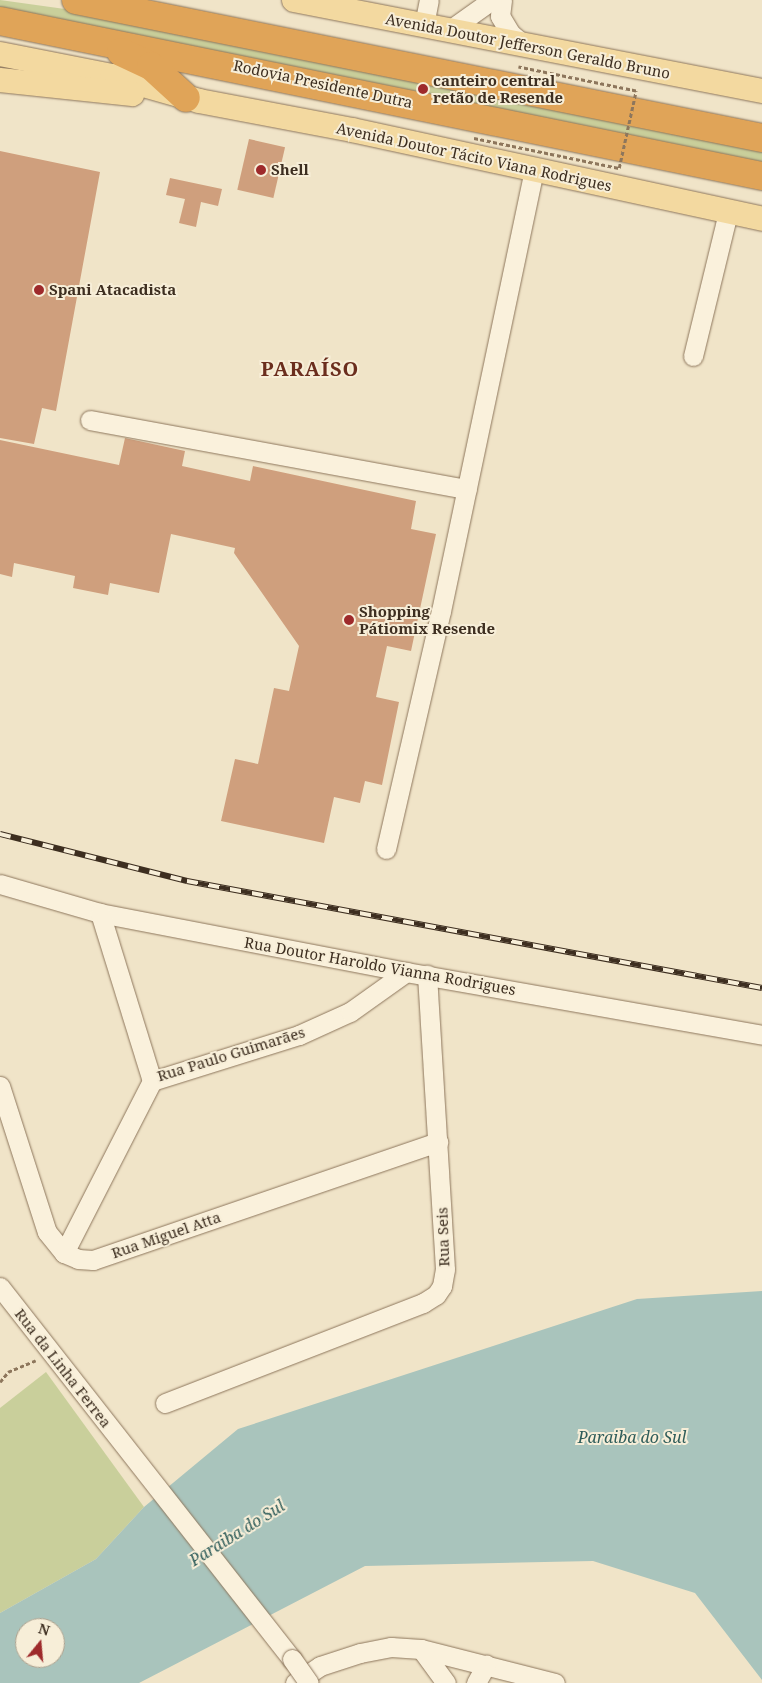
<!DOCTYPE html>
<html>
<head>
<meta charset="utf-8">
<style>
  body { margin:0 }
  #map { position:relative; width:762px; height:1683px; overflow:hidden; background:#f0e4c8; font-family:"Noto Serif",serif }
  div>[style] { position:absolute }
  .green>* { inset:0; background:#c9cf9b }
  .water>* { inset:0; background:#a9c4bc }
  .building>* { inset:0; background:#cf9f7d; transform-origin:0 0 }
  .path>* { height:2.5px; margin-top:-1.25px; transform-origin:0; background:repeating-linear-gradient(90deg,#8d765c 0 4px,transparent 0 6.5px) }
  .roads { filter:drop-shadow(0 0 1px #8d765c) drop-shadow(0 0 1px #8d765c) }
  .minor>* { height:19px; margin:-9.5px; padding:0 9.5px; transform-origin:9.5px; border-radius:9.5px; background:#faf1dc }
  .major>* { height:24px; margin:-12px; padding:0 12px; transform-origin:12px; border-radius:12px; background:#f3d9a0 }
  .highway>* { height:28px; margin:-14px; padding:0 14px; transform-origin:14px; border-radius:14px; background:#e0a458 }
  .rail>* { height:5.5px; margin-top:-2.75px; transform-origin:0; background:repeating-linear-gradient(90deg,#f7eed8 0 11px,#3d2e20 0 22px); box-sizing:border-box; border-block:1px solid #3d2e20 }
  .path-bridge>* { height:2.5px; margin-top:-1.25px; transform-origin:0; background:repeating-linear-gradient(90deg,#8d765c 0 4px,transparent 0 6.5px) }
  .bridges { filter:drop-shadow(0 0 1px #8d765c) drop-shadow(0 0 1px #8d765c) }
  .minor-bridge>* { height:19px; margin:-9.5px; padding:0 9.5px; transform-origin:9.5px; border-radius:9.5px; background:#faf1dc }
  .dots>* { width:14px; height:14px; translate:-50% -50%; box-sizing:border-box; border:2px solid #f7eed8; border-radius:50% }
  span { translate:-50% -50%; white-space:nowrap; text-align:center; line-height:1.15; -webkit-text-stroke:4px #f7eed8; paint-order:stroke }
  .street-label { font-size:15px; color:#3d2e20 }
  .poi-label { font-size:15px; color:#3d2e20; font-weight:700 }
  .left { translate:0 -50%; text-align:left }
  .water-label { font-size:16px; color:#2f5d5a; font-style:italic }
  .district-label { font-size:20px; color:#6b2e1e; font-weight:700; letter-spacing:1px }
  .north { position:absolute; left:15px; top:1618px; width:50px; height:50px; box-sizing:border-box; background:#f7eed8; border:1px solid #ada18e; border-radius:50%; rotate:17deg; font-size:14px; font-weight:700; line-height:20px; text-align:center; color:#3d2e20 }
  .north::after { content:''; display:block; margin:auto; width:18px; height:22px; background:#9e2a2b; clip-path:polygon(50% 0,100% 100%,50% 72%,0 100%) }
</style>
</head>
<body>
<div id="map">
  <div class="green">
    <i style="clip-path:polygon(0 0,72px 10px,762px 152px,762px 165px,0 12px)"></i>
    <i style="clip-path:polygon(46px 1372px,144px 1507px,96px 1559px,0 1613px,0 1408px)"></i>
  </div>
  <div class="water">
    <i style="clip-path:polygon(evenodd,762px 1291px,762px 1680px,695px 1593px,593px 1561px,365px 1566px,139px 1683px,0 1683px,0 1613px,96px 1559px,144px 1507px,238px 1429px,637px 1299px,762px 1291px,25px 1628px,55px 1628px,55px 1658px,25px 1658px,25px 1628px)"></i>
  </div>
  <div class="building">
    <i style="left:249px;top:139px;width:37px;height:52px;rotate:13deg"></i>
    <i style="clip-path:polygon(0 151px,100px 172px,56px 411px,42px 408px,34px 444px,0 438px)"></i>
    <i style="clip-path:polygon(170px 178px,222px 189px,218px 206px,201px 202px,196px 227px,179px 223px,185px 199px,166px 195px)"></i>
    <i style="clip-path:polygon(125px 438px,185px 451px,182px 466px,250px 481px,253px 466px,416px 501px,411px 529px,436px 534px,411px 651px,387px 646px,376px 697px,399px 702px,382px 785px,365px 781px,360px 803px,334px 797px,324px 843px,221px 821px,235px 759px,258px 764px,274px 688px,289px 691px,299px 646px,234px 553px,235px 548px,171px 534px,159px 593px,110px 583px,108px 595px,73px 588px,75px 576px,14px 563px,12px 577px,0 574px,0 440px,119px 465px)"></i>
  </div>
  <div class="path">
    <i style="left:0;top:1382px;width:13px;rotate:-51deg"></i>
    <i style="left:8px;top:1372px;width:30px;rotate:-23deg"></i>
  </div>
  <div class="roads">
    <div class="minor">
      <i style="left:502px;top:0;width:16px;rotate:97deg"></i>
      <i style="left:500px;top:16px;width:21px;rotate:59deg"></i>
      <i style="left:511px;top:34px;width:14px;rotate:39deg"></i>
      <i style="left:424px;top:25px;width:25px;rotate:-79deg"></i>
      <i style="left:451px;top:29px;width:50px;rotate:-35.3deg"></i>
      <i style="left:693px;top:356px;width:148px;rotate:-76.3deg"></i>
      <i style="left:90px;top:420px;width:383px;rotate:10.4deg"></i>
      <i style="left:386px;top:849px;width:244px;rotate:-77deg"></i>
      <i style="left:441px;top:611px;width:452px;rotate:-78.1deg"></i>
      <i style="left:0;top:884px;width:104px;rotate:16.2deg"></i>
      <i style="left:100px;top:913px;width:312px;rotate:10.9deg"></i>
      <i style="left:406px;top:972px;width:362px;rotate:10deg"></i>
      <i style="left:100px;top:913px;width:176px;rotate:72.8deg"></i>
      <i style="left:152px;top:1081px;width:154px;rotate:-17.4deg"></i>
      <i style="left:299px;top:1035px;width:56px;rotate:-24.3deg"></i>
      <i style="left:350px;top:1012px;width:69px;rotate:-35.5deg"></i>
      <i style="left:0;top:1086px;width:153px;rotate:72.2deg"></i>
      <i style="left:47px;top:1232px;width:27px;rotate:51deg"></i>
      <i style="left:64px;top:1253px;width:15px;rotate:23deg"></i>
      <i style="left:78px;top:1259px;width:15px;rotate:4deg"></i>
      <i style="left:93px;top:1260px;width:365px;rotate:-18.9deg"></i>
      <i style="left:64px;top:1253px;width:193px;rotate:-62.9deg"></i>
      <i style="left:0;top:1287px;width:473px;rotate:51.9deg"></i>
      <i style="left:165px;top:1403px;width:277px;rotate:-21.2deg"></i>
      <i style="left:423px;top:1303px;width:15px;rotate:-32deg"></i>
      <i style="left:436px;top:1295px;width:11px;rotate:-56deg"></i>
      <i style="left:442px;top:1286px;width:17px;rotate:-80deg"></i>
      <i style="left:445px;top:1269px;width:295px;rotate:-93.5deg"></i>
      <i style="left:421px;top:1649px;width:42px;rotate:53.7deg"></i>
      <i style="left:295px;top:1683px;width:30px;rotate:-34deg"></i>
      <i style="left:320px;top:1666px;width:42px;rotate:-18deg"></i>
      <i style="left:360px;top:1653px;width:32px;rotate:-11deg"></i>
      <i style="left:391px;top:1647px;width:30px;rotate:4deg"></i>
      <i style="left:421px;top:1649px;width:138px;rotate:14.2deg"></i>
      <i style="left:476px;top:1683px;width:21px;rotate:-61deg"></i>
    </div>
    <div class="major">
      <i style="left:294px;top:0;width:477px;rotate:11deg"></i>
      <i style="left:0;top:54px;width:114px;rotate:11.1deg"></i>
      <i style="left:112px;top:76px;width:91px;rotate:16deg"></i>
      <i style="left:199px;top:101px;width:156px;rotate:10.7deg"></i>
      <i style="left:352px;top:130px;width:420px;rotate:12.2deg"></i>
      <i style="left:0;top:80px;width:133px;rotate:6.1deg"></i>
    </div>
    <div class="highway">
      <i style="left:76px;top:0;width:700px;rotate:11.37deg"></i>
      <i style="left:0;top:21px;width:778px;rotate:11.5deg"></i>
      <i style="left:121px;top:52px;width:33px;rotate:25deg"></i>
      <i style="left:151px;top:66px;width:47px;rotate:42.4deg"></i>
    </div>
  </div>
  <div class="rail">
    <i style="left:0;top:834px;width:193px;rotate:14.1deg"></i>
    <i style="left:187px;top:881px;width:585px;rotate:10.54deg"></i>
  </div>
  <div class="path-bridge">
    <i style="left:474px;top:138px;width:148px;rotate:11.7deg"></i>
    <i style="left:619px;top:168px;width:79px;rotate:-77.6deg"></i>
    <i style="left:636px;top:91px;width:120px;rotate:-168.5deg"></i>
  </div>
  <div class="bridges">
    <div class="minor-bridge">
      <i style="left:292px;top:1659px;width:29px;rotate:55deg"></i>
    </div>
  </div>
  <div class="dots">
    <i style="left:423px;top:89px;background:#9e2a2b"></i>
    <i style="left:261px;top:170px;background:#9e2a2b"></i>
    <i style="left:39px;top:290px;background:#9e2a2b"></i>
    <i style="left:349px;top:620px;background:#9e2a2b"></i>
  </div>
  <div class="street-label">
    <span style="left:528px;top:46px;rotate:11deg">Avenida Doutor Jefferson Geraldo Bruno</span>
    <span style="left:323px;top:84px;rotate:12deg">Rodovia Presidente Dutra</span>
    <span style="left:474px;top:157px;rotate:12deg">Avenida Doutor Tácito Viana Rodrigues</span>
    <span style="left:380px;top:966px;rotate:10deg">Rua Doutor Haroldo Vianna Rodrigues</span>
    <span style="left:231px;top:1054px;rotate:-17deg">Rua Paulo Guimarães</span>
    <span style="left:166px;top:1235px;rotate:-19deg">Rua Miguel Atta</span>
    <span style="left:443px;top:1237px;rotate:-92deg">Rua Seis</span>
    <span style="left:63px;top:1368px;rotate:52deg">Rua da Linha Ferrea</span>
  </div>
  <div class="poi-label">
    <span class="left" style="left:433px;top:89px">canteiro central<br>retão de Resende</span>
    <span class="left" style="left:271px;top:170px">Shell</span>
    <span class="left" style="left:49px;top:290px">Spani Atacadista</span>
    <span class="left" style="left:359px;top:620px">Shopping<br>Pátiomix Resende</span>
  </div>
  <div class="water-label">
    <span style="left:632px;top:1437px">Paraiba do Sul</span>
    <span style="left:237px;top:1533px;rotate:-32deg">Paraiba do Sul</span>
  </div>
  <div class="district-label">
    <span style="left:310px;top:368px">PARAÍSO</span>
  </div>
  <div class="north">N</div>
</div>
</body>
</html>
